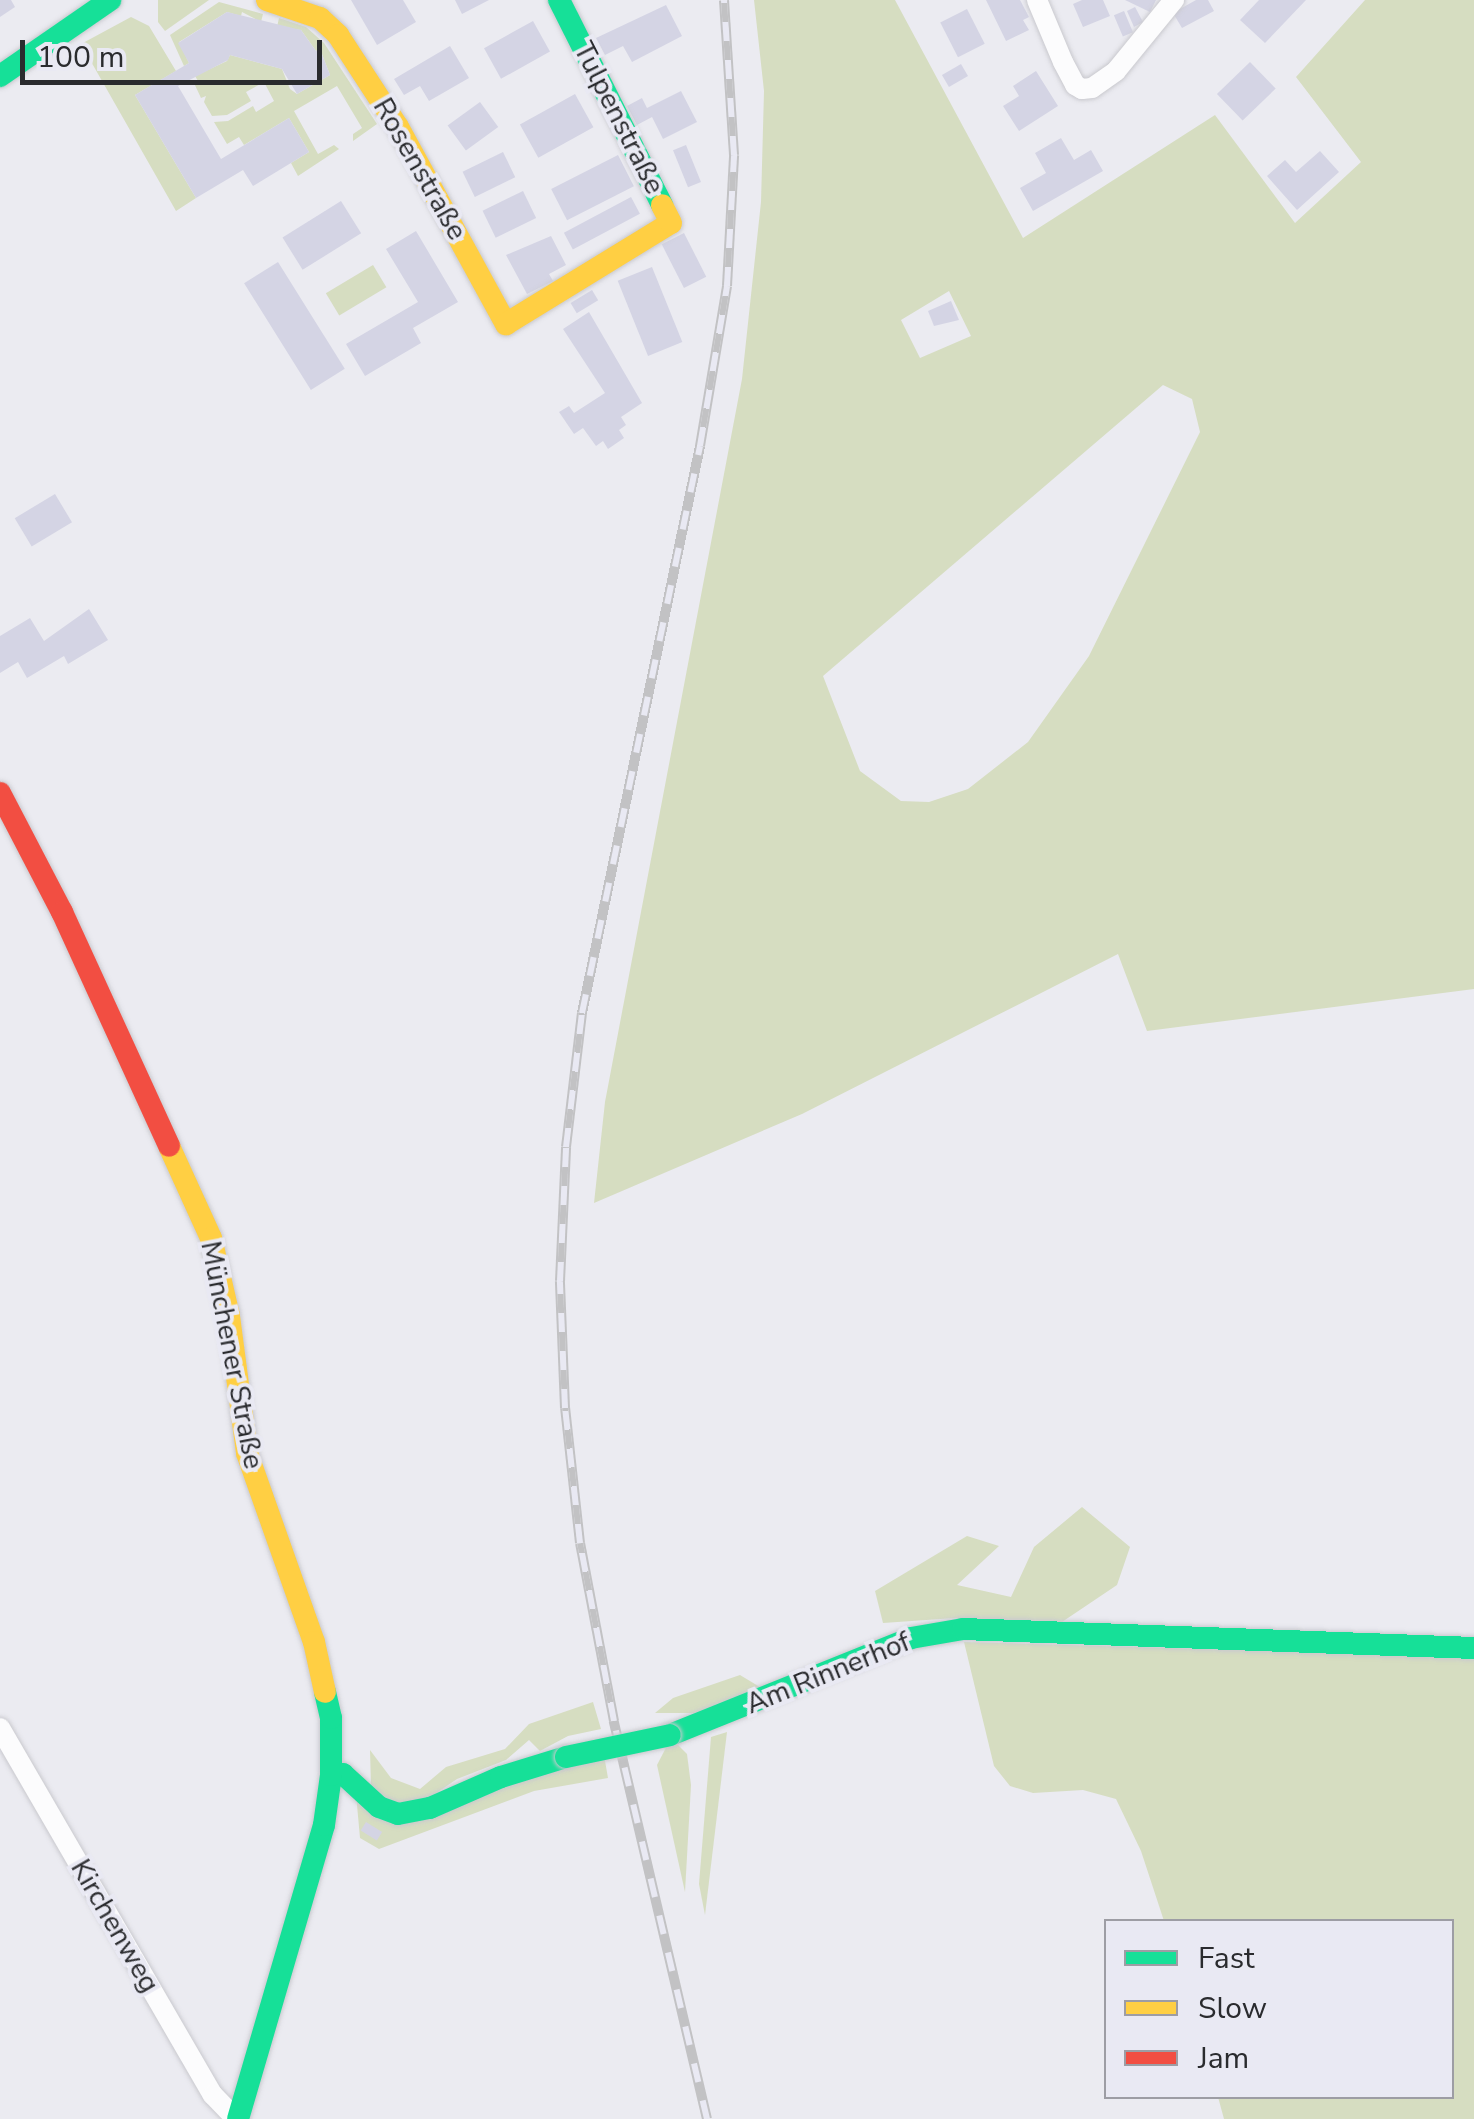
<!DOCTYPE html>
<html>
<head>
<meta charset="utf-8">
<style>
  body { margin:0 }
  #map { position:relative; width:1474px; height:2119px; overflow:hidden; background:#ebebf1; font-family:"Nunito Sans",sans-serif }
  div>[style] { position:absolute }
  .green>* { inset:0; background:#d6ddc1; transform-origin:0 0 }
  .building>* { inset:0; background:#d4d4e4; transform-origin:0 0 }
  .roads { filter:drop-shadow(0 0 2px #c9c9ce) drop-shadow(0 0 2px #c9c9ce) }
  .street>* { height:20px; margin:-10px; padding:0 10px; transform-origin:10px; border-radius:10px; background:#fcfcfd }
  .fast>* { height:22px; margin:-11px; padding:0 11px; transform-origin:11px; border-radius:11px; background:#16e098 }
  .slow>* { height:22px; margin:-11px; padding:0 11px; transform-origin:11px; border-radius:11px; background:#ffcf43 }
  .jam>* { height:22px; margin:-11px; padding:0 11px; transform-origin:11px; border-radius:11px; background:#f24e42 }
  .rail>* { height:10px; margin-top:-5px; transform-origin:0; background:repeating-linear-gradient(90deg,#e9e9f3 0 19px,#c2c2c4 0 38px); box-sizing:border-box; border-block:2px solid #c2c2c4 }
  .bridges { filter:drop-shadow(0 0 2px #c9c9ce) drop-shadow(0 0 2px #c9c9ce) }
  .fast-bridge>* { height:22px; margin:-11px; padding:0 11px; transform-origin:11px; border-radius:11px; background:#16e098 }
  span { translate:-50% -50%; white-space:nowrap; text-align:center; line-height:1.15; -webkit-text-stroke:8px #e9e9f3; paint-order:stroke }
  .street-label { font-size:28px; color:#2a2b2e }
  .legend { position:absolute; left:1104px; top:1919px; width:350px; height:180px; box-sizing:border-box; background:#e9e9f3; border:2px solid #9d9da4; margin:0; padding:12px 18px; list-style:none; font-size:30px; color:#2a2b2e }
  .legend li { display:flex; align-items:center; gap:20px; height:50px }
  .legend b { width:50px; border:2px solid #9d9da4 }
  .scale { position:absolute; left:20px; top:40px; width:302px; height:45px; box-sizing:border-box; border:5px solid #2a2b2e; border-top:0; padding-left:12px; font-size:30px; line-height:35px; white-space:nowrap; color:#2a2b2e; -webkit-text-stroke:8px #e9e9f3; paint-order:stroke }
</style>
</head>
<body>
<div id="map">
  <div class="green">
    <i style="clip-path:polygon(158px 0,209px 0,165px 31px,158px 22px)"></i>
    <i style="clip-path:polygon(evenodd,754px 0,895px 0,1023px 238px,1215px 115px,1295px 223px,1361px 162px,1296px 77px,1365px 0,1474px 0,1474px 989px,1147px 1031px,1118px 954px,802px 1114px,594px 1203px,605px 1102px,742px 379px,761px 202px,764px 91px,754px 0,949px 291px,971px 336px,920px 358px,901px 320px,949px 291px,754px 0,1163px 385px,1192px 399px,1200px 432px,1089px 656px,1028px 742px,968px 789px,929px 802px,901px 801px,860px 771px,823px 676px,1163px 385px)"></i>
    <i style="clip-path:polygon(219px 2px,263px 14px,261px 22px,242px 12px,241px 16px,227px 12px,179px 42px,189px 63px,184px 66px,170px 35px)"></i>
    <i style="clip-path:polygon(131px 17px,149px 26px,176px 71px,135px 95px,196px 198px,176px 211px,81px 44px)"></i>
    <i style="clip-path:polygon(279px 18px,306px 27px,324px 43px,377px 124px,353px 141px,353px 134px,362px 128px,337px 86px,294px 111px,318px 154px,334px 145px,339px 149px,298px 176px,291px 163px,309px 152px,289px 118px,244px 145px,239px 137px,227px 144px,214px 122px,228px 121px,253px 106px,256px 112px,274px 101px,264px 82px,246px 92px,251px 101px,227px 115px,212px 116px,204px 102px,206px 96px,201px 98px,194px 83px,198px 81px,195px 76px,227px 61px,230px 55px,282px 69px,290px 89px,297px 94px,330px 75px,320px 49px,316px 51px,301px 30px,277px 27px)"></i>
    <i style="left:373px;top:265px;width:26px;height:55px;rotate:59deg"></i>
    <i style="clip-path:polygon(1082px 1507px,1130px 1547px,1117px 1585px,1059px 1624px,955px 1618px,883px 1623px,875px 1591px,967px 1536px,999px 1546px,957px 1585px,1011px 1597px,1034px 1547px)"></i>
    <i style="clip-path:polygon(964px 1642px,1474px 1657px,1474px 2119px,1224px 2119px,1218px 2097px,1452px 2096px,1452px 1922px,1164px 1921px,1141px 1851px,1116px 1799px,1083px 1790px,1033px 1793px,1010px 1786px,994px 1766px)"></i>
    <i style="clip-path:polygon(740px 1675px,765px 1690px,694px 1713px,655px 1713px,673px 1698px)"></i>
    <i style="clip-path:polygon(593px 1702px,601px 1729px,568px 1736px,540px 1751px,529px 1740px,506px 1760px,457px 1779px,417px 1806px,386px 1800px,371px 1786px,370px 1750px,391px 1778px,420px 1789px,446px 1767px,505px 1749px,529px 1724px)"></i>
    <i style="clip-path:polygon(727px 1732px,705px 1915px,699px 1884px,711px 1737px)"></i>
    <i style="clip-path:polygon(671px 1738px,687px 1754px,691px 1785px,685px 1892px,657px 1765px)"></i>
    <i style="clip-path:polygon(604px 1755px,608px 1778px,534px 1791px,379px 1849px,360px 1838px,356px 1794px,389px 1821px,567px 1761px)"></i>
  </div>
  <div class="building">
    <i style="clip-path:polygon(0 0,11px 0,15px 7px,0 17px)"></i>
    <i style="clip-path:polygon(351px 0,403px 0,416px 22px,377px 45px)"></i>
    <i style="clip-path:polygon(455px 0,489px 0,462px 14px)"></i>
    <i style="clip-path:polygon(986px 0,1020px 0,1029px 17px,1023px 20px,1029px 30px,1006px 41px)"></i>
    <i style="clip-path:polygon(1082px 0,1103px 0,1110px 16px,1083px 27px,1073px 4px)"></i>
    <i style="clip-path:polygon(1125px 0,1156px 0,1150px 12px)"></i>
    <i style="clip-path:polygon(1196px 0,1208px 0,1214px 11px,1182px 28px,1173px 13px)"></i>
    <i style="clip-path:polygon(1259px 0,1306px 0,1265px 43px,1240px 20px)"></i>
    <i style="clip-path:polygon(666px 5px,682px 36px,632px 62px,623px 46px,605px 55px,596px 38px)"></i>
    <i style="clip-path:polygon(1135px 7px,1143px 22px,1134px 27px,1127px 11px)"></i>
    <i style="left:967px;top:9px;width:39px;height:30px;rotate:63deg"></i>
    <i style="left:1124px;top:11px;width:23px;height:11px;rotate:67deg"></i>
    <i style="clip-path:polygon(227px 12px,301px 30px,316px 51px,320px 49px,330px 75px,297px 94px,282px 69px,230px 55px,228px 60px,178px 86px,221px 159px,289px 118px,309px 152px,253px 186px,243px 170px,196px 198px,135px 95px,189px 63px,178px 43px)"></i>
    <i style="left:533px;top:21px;width:35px;height:56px;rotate:61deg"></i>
    <i style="clip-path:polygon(450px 46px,469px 78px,429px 101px,420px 86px,404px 95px,394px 79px)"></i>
    <i style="left:1250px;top:62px;width:37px;height:46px;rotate:46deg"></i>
    <i style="left:961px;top:64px;width:14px;height:22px;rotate:60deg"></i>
    <i style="clip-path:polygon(1036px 71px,1058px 106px,1019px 131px,1003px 106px,1019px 96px,1013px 86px)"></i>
    <i style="clip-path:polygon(681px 91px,697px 122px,663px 139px,652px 117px,637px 125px,627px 106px,642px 98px,647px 108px)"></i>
    <i style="left:575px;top:94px;width:38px;height:63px;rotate:61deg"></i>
    <i style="left:480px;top:102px;width:31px;height:40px;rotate:54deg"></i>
    <i style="clip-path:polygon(1061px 138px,1074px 160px,1091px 150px,1103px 171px,1033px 211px,1020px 188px,1046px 173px,1035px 153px)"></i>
    <i style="left:686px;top:145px;width:40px;height:14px;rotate:68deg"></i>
    <i style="clip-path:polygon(1320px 151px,1339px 172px,1297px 210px,1267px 176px,1285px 160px,1296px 172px)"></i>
    <i style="left:503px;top:152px;width:28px;height:45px;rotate:64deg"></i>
    <i style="left:618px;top:155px;width:35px;height:75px;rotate:63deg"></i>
    <i style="left:523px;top:191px;width:30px;height:45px;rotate:64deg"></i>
    <i style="left:631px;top:197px;width:19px;height:76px;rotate:62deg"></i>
    <i style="left:341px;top:201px;width:38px;height:69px;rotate:58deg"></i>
    <i style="clip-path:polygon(416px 231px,458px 302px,413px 328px,421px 343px,365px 376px,346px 344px,418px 302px,386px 249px)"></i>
    <i style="left:684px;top:233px;width:49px;height:25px;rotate:63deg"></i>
    <i style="clip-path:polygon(551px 236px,566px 265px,549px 274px,553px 281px,527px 294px,506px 255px)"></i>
    <i style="left:278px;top:262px;width:126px;height:40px;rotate:58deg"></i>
    <i style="left:652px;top:267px;width:81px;height:37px;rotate:68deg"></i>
    <i style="left:592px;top:290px;width:12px;height:25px;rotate:59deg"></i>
    <i style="clip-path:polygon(951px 301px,959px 320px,934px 326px,928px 311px)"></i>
    <i style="clip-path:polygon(589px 312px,642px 403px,621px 417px,626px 425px,619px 430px,624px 438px,608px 449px,603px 441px,596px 446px,583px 428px,574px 434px,559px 412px,569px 406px,574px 413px,605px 393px,563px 329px)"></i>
    <i style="left:55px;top:494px;width:33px;height:47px;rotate:59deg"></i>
    <i style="clip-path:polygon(89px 609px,108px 640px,68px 664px,64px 656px,27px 678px,18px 662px,0 673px,0 636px,30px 618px,44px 641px)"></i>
    <i style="left:366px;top:1822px;width:19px;height:10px;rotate:32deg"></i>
  </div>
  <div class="roads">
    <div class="street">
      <i style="left:1037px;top:0;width:67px;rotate:67.2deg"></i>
      <i style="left:1063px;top:62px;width:26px;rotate:62deg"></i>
      <i style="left:1075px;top:85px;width:8px;rotate:30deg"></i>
      <i style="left:1082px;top:89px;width:10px;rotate:-6deg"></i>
      <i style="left:1092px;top:88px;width:29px;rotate:-35deg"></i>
      <i style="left:1116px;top:71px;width:92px;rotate:-50.8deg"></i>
      <i style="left:0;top:1728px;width:424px;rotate:59.9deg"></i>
      <i style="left:213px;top:2095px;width:33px;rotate:46deg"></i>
    </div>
    <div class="fast">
      <i style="left:559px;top:0;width:229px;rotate:63.3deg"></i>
      <i style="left:0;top:76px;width:134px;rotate:-34.6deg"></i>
      <i style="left:670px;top:1735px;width:260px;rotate:-21.9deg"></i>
      <i style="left:911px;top:1638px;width:53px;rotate:-9.8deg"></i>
      <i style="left:963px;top:1629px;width:511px;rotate:2.13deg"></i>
      <i style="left:331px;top:1775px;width:12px;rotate:-5deg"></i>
      <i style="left:343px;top:1774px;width:49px;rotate:42.5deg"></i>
      <i style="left:379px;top:1807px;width:20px;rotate:20deg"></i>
      <i style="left:398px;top:1814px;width:33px;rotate:-11deg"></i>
      <i style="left:430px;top:1808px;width:77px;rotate:-23.6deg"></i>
      <i style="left:501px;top:1777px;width:68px;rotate:-17.1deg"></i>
      <i style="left:238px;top:2119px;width:306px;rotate:-73.7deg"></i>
      <i style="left:324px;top:1825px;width:50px;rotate:-82deg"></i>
      <i style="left:331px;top:1775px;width:57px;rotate:-90deg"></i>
      <i style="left:331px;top:1718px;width:27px;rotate:-103deg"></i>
    </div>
    <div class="slow">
      <i style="left:267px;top:0;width:56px;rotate:18.8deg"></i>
      <i style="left:320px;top:18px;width:25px;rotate:43deg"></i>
      <i style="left:338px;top:35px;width:110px;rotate:56.9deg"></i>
      <i style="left:398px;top:127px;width:225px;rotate:61.3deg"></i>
      <i style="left:506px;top:324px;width:193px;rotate:-31.5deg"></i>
      <i style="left:671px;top:223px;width:20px;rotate:-117deg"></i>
      <i style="left:169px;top:1146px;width:101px;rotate:65.5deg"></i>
      <i style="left:211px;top:1238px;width:80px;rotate:77deg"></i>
      <i style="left:229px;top:1316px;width:138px;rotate:82.5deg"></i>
      <i style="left:247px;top:1453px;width:201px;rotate:70.5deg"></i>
      <i style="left:314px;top:1642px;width:51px;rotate:77.6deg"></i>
    </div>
    <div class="jam">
      <i style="left:0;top:793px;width:134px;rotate:62.5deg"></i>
      <i style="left:62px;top:912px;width:257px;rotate:65.4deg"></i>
    </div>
  </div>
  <div class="rail">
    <i style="left:707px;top:2119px;width:409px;rotate:-103.2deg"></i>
    <i style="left:614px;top:1721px;width:181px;rotate:-100.8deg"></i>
    <i style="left:580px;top:1543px;width:136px;rotate:-96.3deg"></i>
    <i style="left:565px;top:1408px;width:127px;rotate:-92.3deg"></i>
    <i style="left:560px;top:1281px;width:134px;rotate:-87.4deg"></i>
    <i style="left:566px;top:1147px;width:135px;rotate:-83.2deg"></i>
    <i style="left:582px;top:1013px;width:579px;rotate:-78.24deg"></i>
    <i style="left:700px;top:446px;width:162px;rotate:-80.4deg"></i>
    <i style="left:727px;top:286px;width:131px;rotate:-86.9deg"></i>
    <i style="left:734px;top:155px;width:155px;rotate:-93.7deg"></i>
  </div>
  <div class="bridges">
    <div class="fast-bridge">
      <i style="left:566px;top:1757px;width:106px;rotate:-11.9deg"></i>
    </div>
  </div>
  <div class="street-label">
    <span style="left:619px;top:118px;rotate:63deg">Tulpenstraße</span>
    <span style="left:420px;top:169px;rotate:60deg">Rosenstraße</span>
    <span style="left:232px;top:1355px;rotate:79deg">Münchener Straße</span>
    <span style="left:828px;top:1673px;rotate:-22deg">Am Rinnerhof</span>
    <span style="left:115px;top:1926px;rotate:60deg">Kirchenweg</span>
  </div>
  <ul class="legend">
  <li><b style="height:12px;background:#16e098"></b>Fast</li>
  <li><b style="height:12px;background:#ffcf43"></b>Slow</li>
  <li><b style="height:12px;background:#f24e42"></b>Jam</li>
  </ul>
  <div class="scale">100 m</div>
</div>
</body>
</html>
